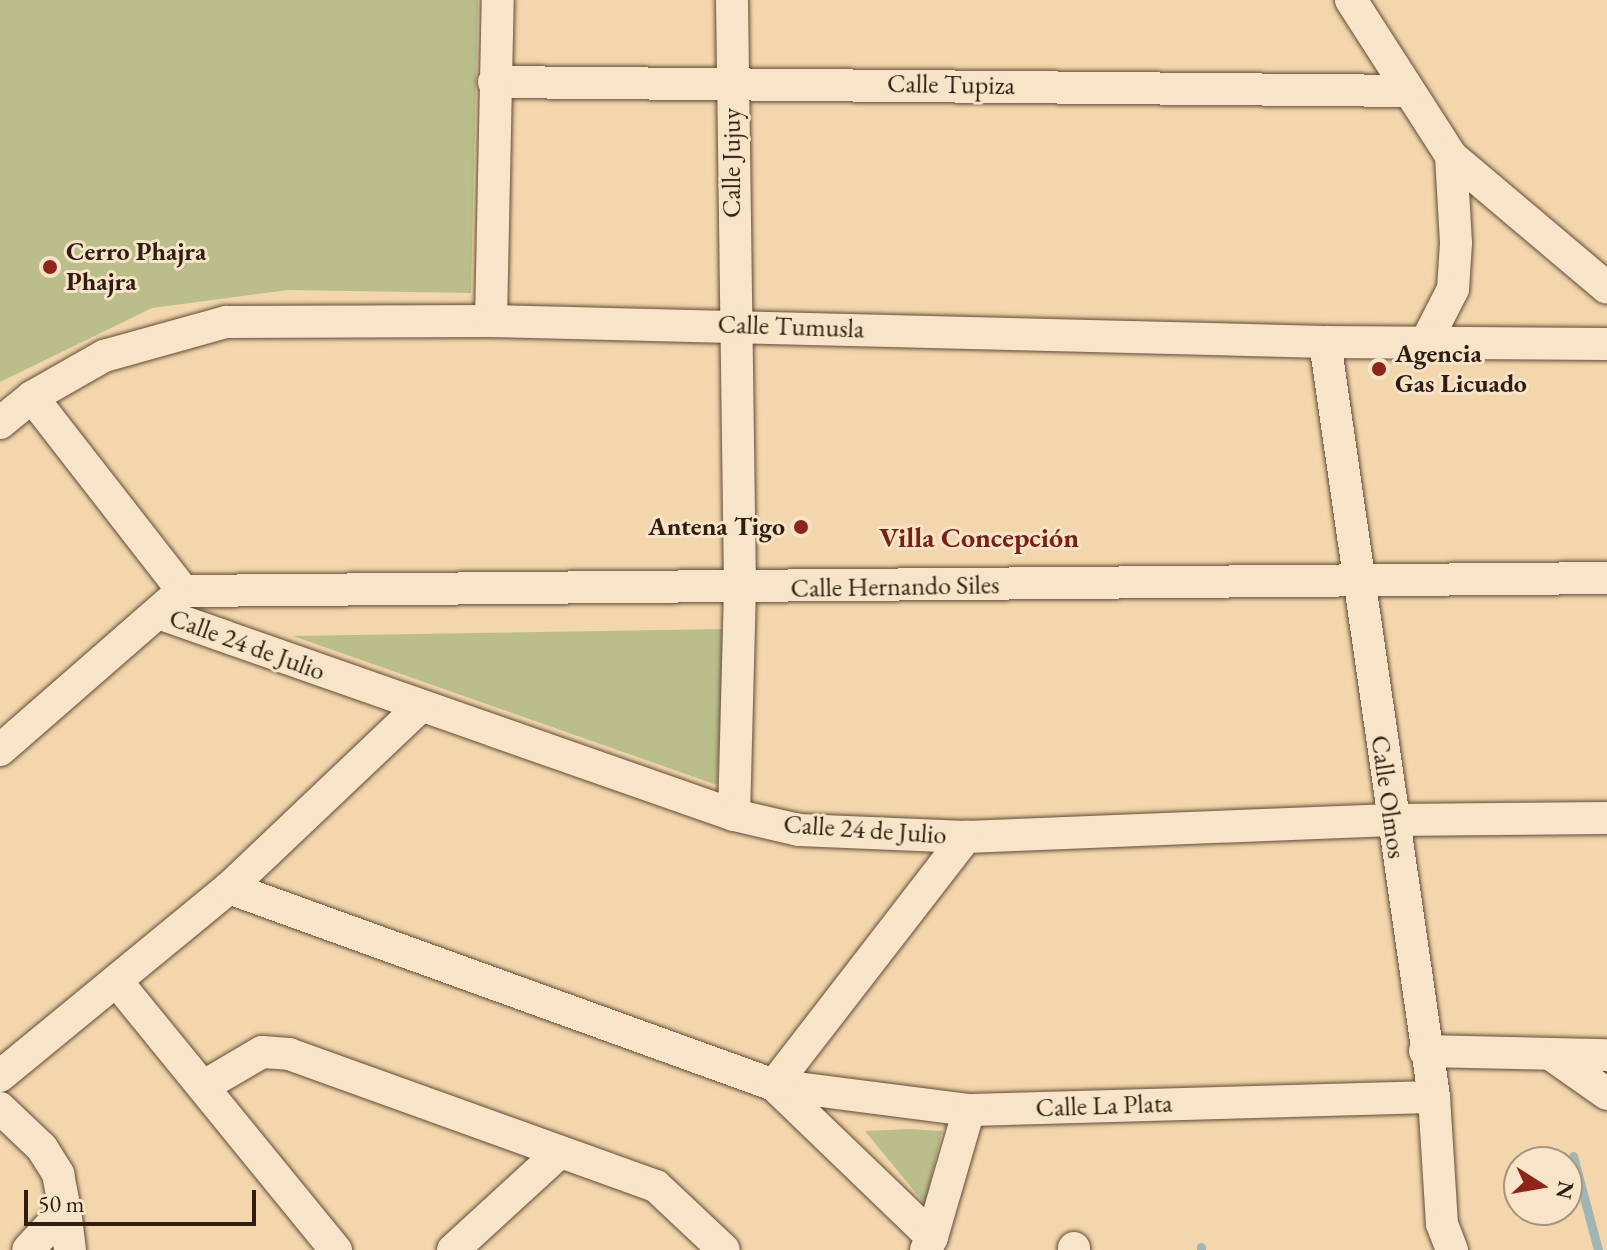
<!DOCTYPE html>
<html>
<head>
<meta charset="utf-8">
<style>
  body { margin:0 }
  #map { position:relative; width:1607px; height:1250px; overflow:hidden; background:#f3d6ac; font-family:"EB Garamond",serif }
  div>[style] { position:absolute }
  .green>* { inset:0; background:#b9be8b }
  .stream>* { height:9px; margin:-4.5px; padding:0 4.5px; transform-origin:4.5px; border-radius:4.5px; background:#a0b6b5 }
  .roads { filter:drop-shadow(0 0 2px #614b36) drop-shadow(0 0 2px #614b36) }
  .minor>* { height:32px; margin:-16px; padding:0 16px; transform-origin:16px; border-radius:16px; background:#f7e4c9 }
  .dots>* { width:22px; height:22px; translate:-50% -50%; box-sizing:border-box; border:4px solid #f7e4c9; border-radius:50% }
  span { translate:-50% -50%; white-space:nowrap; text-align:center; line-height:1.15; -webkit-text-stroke:6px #f7e4c9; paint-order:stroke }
  .street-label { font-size:26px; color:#301d0f }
  .poi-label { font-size:26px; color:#301d0f; font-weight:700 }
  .left { translate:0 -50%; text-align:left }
  .right { translate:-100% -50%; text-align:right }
  .neighbourhood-label { font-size:28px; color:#7a1f14; font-weight:700 }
  .north { position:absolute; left:1503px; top:1146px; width:80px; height:80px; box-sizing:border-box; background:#f7e4c9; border:2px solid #a7947f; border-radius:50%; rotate:101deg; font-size:22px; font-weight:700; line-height:32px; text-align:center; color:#301d0f }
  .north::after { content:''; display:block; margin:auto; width:28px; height:36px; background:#8f2418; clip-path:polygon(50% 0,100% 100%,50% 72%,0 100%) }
  .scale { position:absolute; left:24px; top:1190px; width:232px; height:36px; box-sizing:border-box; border:4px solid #301d0f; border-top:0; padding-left:10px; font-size:24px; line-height:28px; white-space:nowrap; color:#301d0f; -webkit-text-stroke:6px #f7e4c9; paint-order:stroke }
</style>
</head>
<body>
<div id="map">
  <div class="green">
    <i style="clip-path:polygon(0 0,478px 0,471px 293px,288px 290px,152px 308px,0 382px)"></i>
    <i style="clip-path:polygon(724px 629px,717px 785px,293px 636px)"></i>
    <i style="clip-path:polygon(910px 1129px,942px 1131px,925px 1204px,865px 1131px)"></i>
  </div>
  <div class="stream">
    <i style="left:1573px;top:1156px;width:97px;rotate:75.1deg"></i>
    <i style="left:1201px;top:1247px;width:3px;rotate:90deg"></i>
  </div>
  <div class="roads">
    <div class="minor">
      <i style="left:732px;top:0;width:588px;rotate:89.22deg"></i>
      <i style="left:740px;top:588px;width:227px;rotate:91.5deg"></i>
      <i style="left:1351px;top:0;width:185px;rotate:57.3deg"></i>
      <i style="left:1451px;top:156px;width:87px;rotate:86.7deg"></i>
      <i style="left:1456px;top:243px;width:46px;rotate:93.7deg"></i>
      <i style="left:1453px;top:289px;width:59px;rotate:117deg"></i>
      <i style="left:494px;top:82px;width:913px;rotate:0.56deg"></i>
      <i style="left:1451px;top:156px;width:204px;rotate:40.2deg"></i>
      <i style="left:491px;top:321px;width:321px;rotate:-88.8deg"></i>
      <i style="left:1325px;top:342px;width:763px;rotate:81.78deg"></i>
      <i style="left:1434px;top:1097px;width:127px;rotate:86.4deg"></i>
      <i style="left:1442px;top:1224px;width:28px;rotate:69deg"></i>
      <i style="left:32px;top:397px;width:246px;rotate:52.1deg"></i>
      <i style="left:0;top:423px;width:41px;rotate:-39.1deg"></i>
      <i style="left:32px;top:397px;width:83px;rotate:-29.7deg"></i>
      <i style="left:104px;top:356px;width:127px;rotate:-15.6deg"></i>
      <i style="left:226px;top:322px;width:265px;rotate:-0.2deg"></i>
      <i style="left:491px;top:321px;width:834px;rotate:1.44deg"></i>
      <i style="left:1325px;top:342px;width:282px;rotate:0.4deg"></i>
      <i style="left:183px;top:591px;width:1424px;rotate:-0.52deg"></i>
      <i style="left:158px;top:613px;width:610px;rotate:19.33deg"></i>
      <i style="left:734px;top:815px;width:67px;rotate:13deg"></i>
      <i style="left:799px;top:830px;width:167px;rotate:2.4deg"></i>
      <i style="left:966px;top:837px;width:426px;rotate:-2.3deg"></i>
      <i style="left:1392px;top:820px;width:215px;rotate:-0.5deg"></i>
      <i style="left:0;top:750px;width:231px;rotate:-41.1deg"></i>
      <i style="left:229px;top:888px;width:580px;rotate:19.87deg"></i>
      <i style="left:774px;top:1085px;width:219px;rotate:43.9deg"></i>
      <i style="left:932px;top:1237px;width:14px;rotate:115deg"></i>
      <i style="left:118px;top:983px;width:345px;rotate:50.8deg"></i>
      <i style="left:1425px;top:1051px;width:182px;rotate:1.3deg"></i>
      <i style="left:1553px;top:1056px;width:66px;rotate:35.1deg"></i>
      <i style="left:0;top:1076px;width:296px;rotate:-39.4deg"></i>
      <i style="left:229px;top:888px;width:262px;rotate:-43.5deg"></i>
      <i style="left:774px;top:1085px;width:197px;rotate:7.3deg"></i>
      <i style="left:969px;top:1110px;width:465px;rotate:-1.6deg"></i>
      <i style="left:774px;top:1085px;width:314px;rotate:-52.3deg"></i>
      <i style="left:204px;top:1086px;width:67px;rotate:-30.4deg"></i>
      <i style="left:262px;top:1052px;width:27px;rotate:4deg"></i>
      <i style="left:289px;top:1054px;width:390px;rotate:19.8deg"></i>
      <i style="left:656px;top:1186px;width:93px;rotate:43.3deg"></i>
      <i style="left:0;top:1108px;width:58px;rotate:43.6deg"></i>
      <i style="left:42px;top:1148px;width:31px;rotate:58deg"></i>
      <i style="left:58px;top:1174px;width:37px;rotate:79deg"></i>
      <i style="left:65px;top:1210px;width:54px;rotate:132.8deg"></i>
      <i style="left:65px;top:1210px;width:40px;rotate:82.9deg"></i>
      <i style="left:932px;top:1237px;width:132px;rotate:-73.8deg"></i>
      <i style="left:453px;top:1250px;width:145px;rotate:-42.5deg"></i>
      <i style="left:1074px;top:1250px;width:2px;rotate:-90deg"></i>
    </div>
  </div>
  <div class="dots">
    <i style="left:50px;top:267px;background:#8f2418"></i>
    <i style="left:1379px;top:369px;background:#8f2418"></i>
    <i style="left:801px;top:527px;background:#8f2418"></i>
  </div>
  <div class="street-label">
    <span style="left:951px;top:85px;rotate:1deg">Calle Tupiza</span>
    <span style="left:732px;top:163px;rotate:-90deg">Calle Jujuy</span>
    <span style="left:791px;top:327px;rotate:2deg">Calle Tumusla</span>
    <span style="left:895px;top:587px;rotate:-1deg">Calle Hernando Siles</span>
    <span style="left:247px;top:645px;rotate:20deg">Calle 24 de Julio</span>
    <span style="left:1388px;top:797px;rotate:82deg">Calle Olmos</span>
    <span style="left:865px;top:830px;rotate:4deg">Calle 24 de Julio</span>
    <span style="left:1104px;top:1106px;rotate:-2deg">Calle La Plata</span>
  </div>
  <div class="poi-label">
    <span class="left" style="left:66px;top:267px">Cerro Phajra<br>Phajra</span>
    <span class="left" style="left:1395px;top:369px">Agencia<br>Gas Licuado</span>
    <span class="right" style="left:785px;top:527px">Antena Tigo</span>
  </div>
  <div class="neighbourhood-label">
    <span style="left:979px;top:537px">Villa Concepción</span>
  </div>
  <div class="north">N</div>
  <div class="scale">50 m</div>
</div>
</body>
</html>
